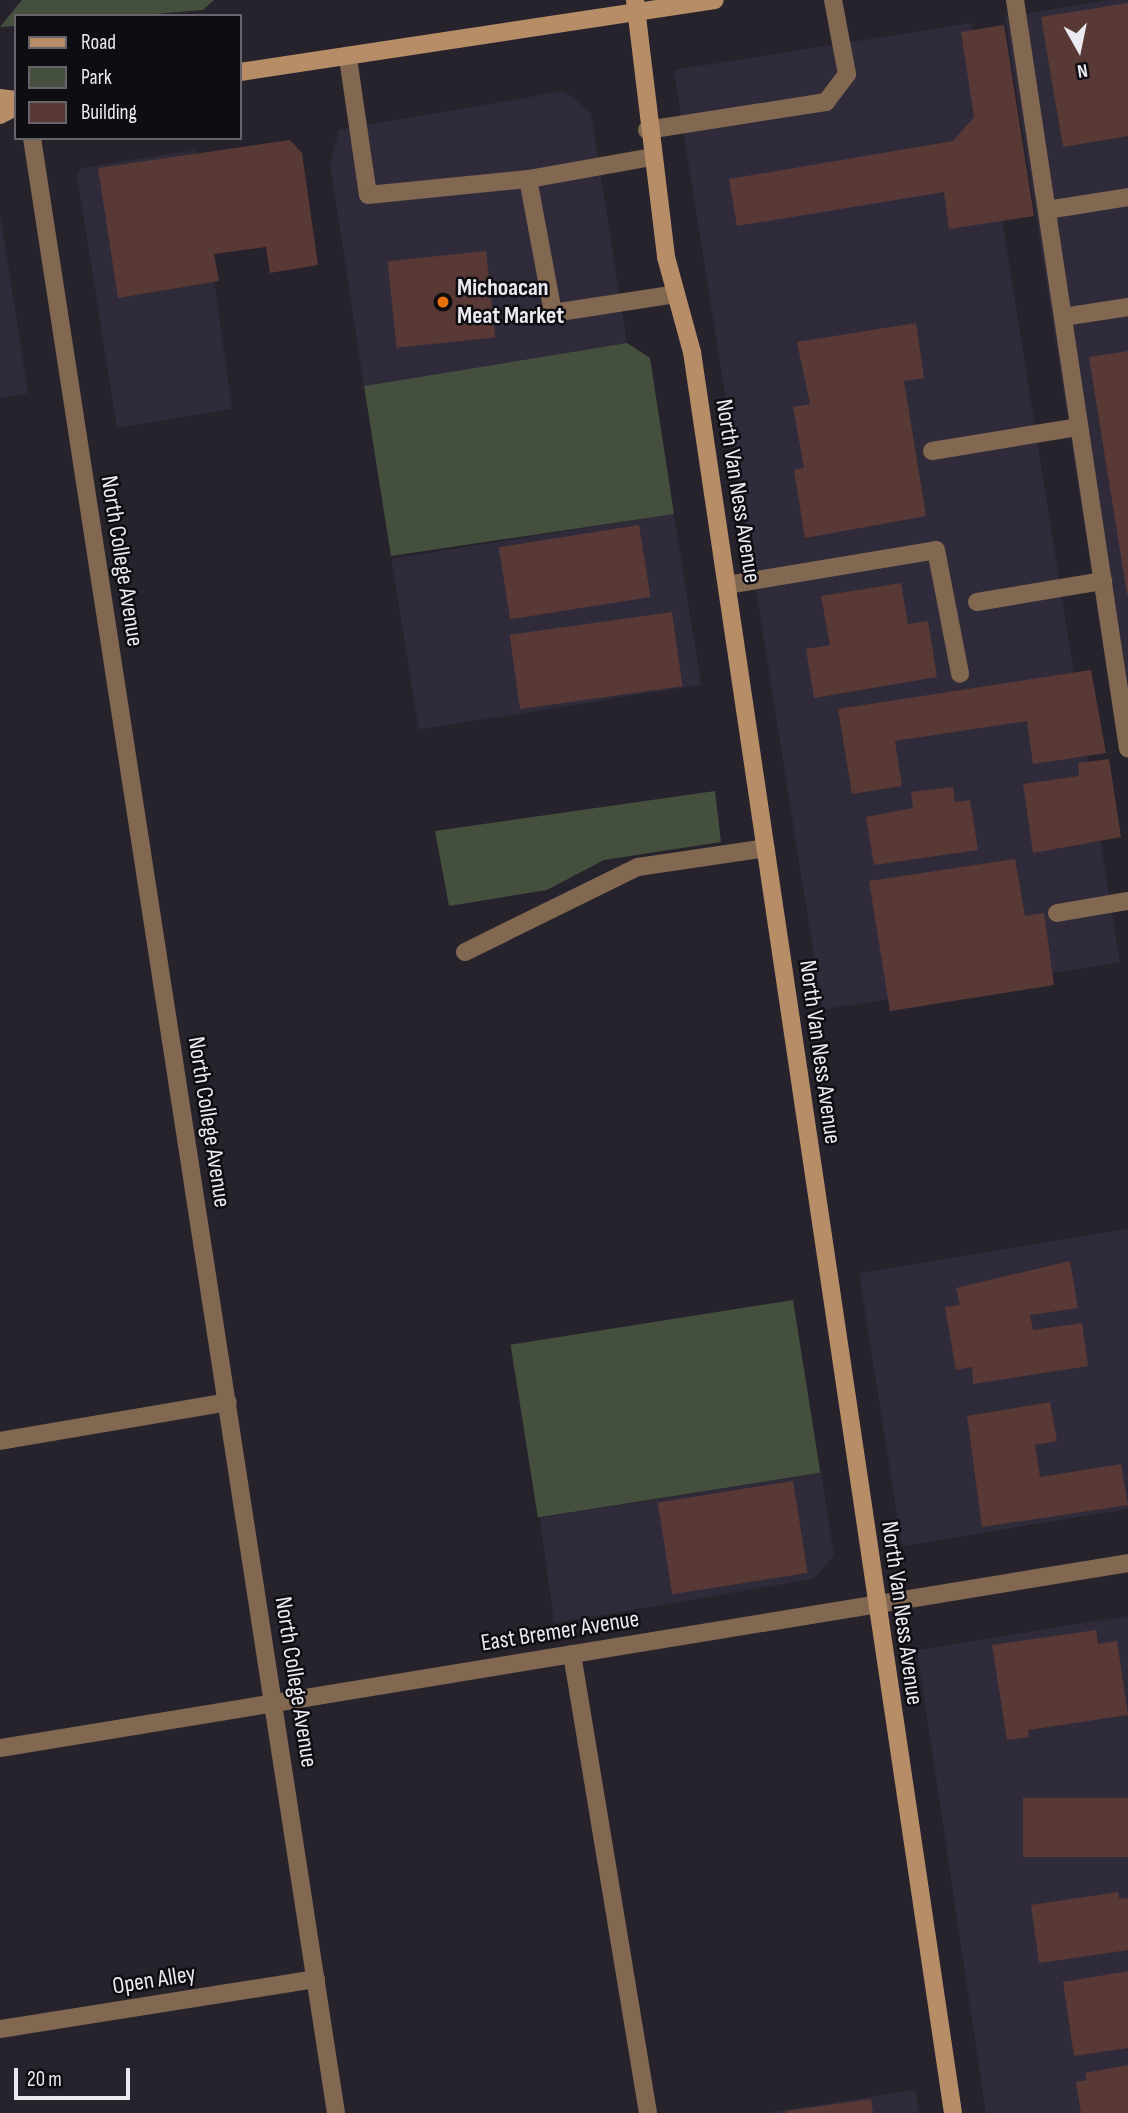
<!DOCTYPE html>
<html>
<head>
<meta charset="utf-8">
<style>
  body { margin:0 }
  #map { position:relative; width:1128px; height:2113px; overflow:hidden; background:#26232d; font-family:"Sofia Sans Condensed",sans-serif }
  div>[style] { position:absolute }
  .built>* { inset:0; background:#302b3b; transform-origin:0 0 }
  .green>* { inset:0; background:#454f3d; transform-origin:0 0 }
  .building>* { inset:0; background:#583936; transform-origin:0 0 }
  .service>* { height:18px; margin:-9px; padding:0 9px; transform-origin:9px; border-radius:9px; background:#826851 }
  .minor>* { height:18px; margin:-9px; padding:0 9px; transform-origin:9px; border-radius:9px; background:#826851 }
  .secondary>* { height:18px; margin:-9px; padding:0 9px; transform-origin:9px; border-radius:9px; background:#b78d68 }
  .dots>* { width:19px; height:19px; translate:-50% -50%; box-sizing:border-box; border:4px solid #0e0d12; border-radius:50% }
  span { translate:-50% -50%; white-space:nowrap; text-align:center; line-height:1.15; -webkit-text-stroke:5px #0e0d12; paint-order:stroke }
  .poi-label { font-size:24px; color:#eceaf1; font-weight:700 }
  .left { translate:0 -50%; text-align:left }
  .street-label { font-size:24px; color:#eceaf1 }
  .legend { position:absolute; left:14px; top:14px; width:228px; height:126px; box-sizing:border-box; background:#0e0d12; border:2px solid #67656b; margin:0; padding:9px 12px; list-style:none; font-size:21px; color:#eceaf1 }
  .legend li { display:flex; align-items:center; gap:14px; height:35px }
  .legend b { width:35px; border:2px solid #67656b }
  .north { position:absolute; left:1044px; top:14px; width:70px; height:70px; -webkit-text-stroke:5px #0e0d12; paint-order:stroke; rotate:171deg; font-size:19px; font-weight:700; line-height:28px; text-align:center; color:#eceaf1 }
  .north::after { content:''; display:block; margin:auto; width:24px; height:32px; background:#eceaf1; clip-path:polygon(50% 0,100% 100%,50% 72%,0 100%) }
  .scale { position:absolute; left:14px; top:2068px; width:116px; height:32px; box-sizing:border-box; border:4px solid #eceaf1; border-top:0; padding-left:9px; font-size:21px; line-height:24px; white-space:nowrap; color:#eceaf1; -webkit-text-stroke:5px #0e0d12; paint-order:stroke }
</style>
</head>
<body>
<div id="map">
  <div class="built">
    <i style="clip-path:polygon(1110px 0,1128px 0,1128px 759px,1111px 697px,1005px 17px)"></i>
    <i style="left:971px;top:23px;width:951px;height:301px;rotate:81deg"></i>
    <i style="clip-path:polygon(564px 91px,591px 113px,627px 343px,364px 386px,330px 163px,339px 130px)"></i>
    <i style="clip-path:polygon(196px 150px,232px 409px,117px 428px,77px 175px,82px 168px)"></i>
    <i style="clip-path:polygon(0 213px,28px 393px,0 398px)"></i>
    <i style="left:674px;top:514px;width:173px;height:286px;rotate:81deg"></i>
    <i style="clip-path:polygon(1128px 1229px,1128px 1509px,902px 1546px,859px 1273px)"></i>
    <i style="clip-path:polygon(821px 1473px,834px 1556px,813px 1579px,554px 1623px,540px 1518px)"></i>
    <i style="clip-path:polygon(1128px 1616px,1128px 2113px,986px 2113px,917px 1650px)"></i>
    <i style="clip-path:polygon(915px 2090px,919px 2113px,766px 2113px)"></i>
  </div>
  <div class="green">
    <i style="clip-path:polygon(22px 0,214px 0,203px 10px,131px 16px,16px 16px,16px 26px,0 27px)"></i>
    <i style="clip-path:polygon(627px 343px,650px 358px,674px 514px,391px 556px,364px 386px)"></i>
    <i style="clip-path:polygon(715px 791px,721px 842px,604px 860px,547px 890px,449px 906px,435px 831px)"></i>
    <i style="left:793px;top:1300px;width:175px;height:286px;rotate:81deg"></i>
  </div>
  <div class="building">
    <i style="clip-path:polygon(1128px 3px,1128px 136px,1063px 147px,1041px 17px)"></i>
    <i style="clip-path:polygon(1004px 25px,1034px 216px,949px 229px,944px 192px,737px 226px,729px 179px,953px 141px,974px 117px,961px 32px)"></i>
    <i style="clip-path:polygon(290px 140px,302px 153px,318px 265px,270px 273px,266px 247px,214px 254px,219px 281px,118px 298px,98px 168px)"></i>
    <i style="left:486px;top:251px;width:87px;height:99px;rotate:84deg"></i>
    <i style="clip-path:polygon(916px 323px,924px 378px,904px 381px,926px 516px,805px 538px,794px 470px,804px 468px,793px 407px,810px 404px,797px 342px)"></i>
    <i style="clip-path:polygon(1128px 351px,1128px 594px,1127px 594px,1089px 357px)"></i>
    <i style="left:639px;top:525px;width:73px;height:142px;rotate:81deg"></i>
    <i style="clip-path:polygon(901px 583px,908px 624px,928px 621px,937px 677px,814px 698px,806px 649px,830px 645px,821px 596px)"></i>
    <i style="left:672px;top:612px;width:75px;height:164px;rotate:82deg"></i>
    <i style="clip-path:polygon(1091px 670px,1106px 753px,1033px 764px,1027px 721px,895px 741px,902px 786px,852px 794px,838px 709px)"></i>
    <i style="clip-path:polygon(1109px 759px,1121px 837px,1033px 853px,1023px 784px,1079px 776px,1078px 763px)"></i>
    <i style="clip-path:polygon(953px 787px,955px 802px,970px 800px,978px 850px,874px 865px,866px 817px,913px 808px,911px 792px)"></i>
    <i style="clip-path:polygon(1015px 859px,1025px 916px,1044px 913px,1054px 985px,890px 1011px,869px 881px)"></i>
    <i style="clip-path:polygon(1070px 1261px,1078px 1308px,1030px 1315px,1033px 1330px,1082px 1323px,1088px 1366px,973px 1384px,972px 1367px,956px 1370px,945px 1307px,960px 1305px,956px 1288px)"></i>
    <i style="clip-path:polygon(1050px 1402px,1057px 1441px,1035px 1445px,1040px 1477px,1121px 1464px,1128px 1505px,982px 1527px,967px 1416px)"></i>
    <i style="left:793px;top:1481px;width:93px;height:137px;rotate:81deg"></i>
    <i style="clip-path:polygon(1096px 1630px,1098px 1644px,1117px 1641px,1128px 1715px,1028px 1730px,1029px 1737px,1007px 1740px,992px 1645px)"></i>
    <i style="left:1128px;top:1798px;width:59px;height:105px;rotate:90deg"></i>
    <i style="clip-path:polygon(1118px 1892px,1119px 1899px,1128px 1898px,1128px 1950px,1039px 1963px,1031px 1905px)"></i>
    <i style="clip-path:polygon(1128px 1971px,1128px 2048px,1074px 2056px,1063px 1982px)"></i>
    <i style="clip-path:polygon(1128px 2065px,1128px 2113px,1081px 2113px,1076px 2082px,1087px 2080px,1085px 2073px)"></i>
    <i style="clip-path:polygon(871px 2099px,873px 2113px,787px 2113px,786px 2111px)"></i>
  </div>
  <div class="service">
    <i style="left:1015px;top:0;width:757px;rotate:81.42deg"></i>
    <i style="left:348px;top:58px;width:138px;rotate:81.7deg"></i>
    <i style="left:368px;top:195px;width:161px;rotate:-5.7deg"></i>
    <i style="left:647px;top:130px;width:181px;rotate:-8.9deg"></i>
    <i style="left:826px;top:102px;width:35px;rotate:-53deg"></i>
    <i style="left:847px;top:74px;width:75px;rotate:-100.7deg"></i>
    <i style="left:652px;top:157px;width:126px;rotate:169.9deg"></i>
    <i style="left:528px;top:179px;width:136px;rotate:79.4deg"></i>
    <i style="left:553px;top:313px;width:124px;rotate:-8.8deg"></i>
    <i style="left:1047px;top:210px;width:82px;rotate:-9.1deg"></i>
    <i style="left:1063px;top:317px;width:66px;rotate:-8.7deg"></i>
    <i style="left:932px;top:451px;width:149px;rotate:-9.3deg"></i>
    <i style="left:727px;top:585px;width:212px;rotate:-9.5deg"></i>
    <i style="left:936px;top:550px;width:126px;rotate:79deg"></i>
    <i style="left:977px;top:602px;width:128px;rotate:-9.5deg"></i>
    <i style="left:1057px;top:913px;width:72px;rotate:-9.6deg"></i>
    <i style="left:465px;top:952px;width:193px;rotate:-26.2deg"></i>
    <i style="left:638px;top:867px;width:129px;rotate:-8.4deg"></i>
    <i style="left:0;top:1441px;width:231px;rotate:-9.7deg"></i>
    <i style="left:572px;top:1654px;width:465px;rotate:80.6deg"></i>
    <i style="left:0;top:2029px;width:320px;rotate:-9deg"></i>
  </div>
  <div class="minor">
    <i style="left:32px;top:138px;width:1998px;rotate:81.25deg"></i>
    <i style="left:0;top:1748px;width:1143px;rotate:-9.31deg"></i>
  </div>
  <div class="secondary">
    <i style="left:635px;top:0;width:259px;rotate:83.1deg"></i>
    <i style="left:666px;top:257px;width:98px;rotate:74.7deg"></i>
    <i style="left:692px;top:352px;width:1780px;rotate:81.57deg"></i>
    <i style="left:240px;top:72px;width:480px;rotate:-8.6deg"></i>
    <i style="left:0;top:98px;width:16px;rotate:7deg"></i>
    <i style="left:0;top:115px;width:18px;rotate:-27deg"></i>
  </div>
  <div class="dots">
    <i style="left:443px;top:302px;background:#e8710a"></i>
  </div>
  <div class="poi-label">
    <span class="left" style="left:457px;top:302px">Michoacan<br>Meat Market</span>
  </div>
  <div class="street-label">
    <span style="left:738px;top:491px;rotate:81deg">North Van Ness Avenue</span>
    <span style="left:122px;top:561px;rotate:81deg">North College Avenue</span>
    <span style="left:820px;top:1052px;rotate:82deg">North Van Ness Avenue</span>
    <span style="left:209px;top:1122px;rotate:81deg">North College Avenue</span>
    <span style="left:902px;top:1613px;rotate:82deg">North Van Ness Avenue</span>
    <span style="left:560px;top:1631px;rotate:-9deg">East Bremer Avenue</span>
    <span style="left:296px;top:1682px;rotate:81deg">North College Avenue</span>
    <span style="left:154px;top:1980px;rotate:-9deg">Open Alley</span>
  </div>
  <ul class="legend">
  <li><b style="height:9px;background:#b78d68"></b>Road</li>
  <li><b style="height:19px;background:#454f3d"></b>Park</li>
  <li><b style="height:19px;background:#583936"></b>Building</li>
  </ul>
  <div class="north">N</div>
  <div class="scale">20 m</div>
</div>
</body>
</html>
